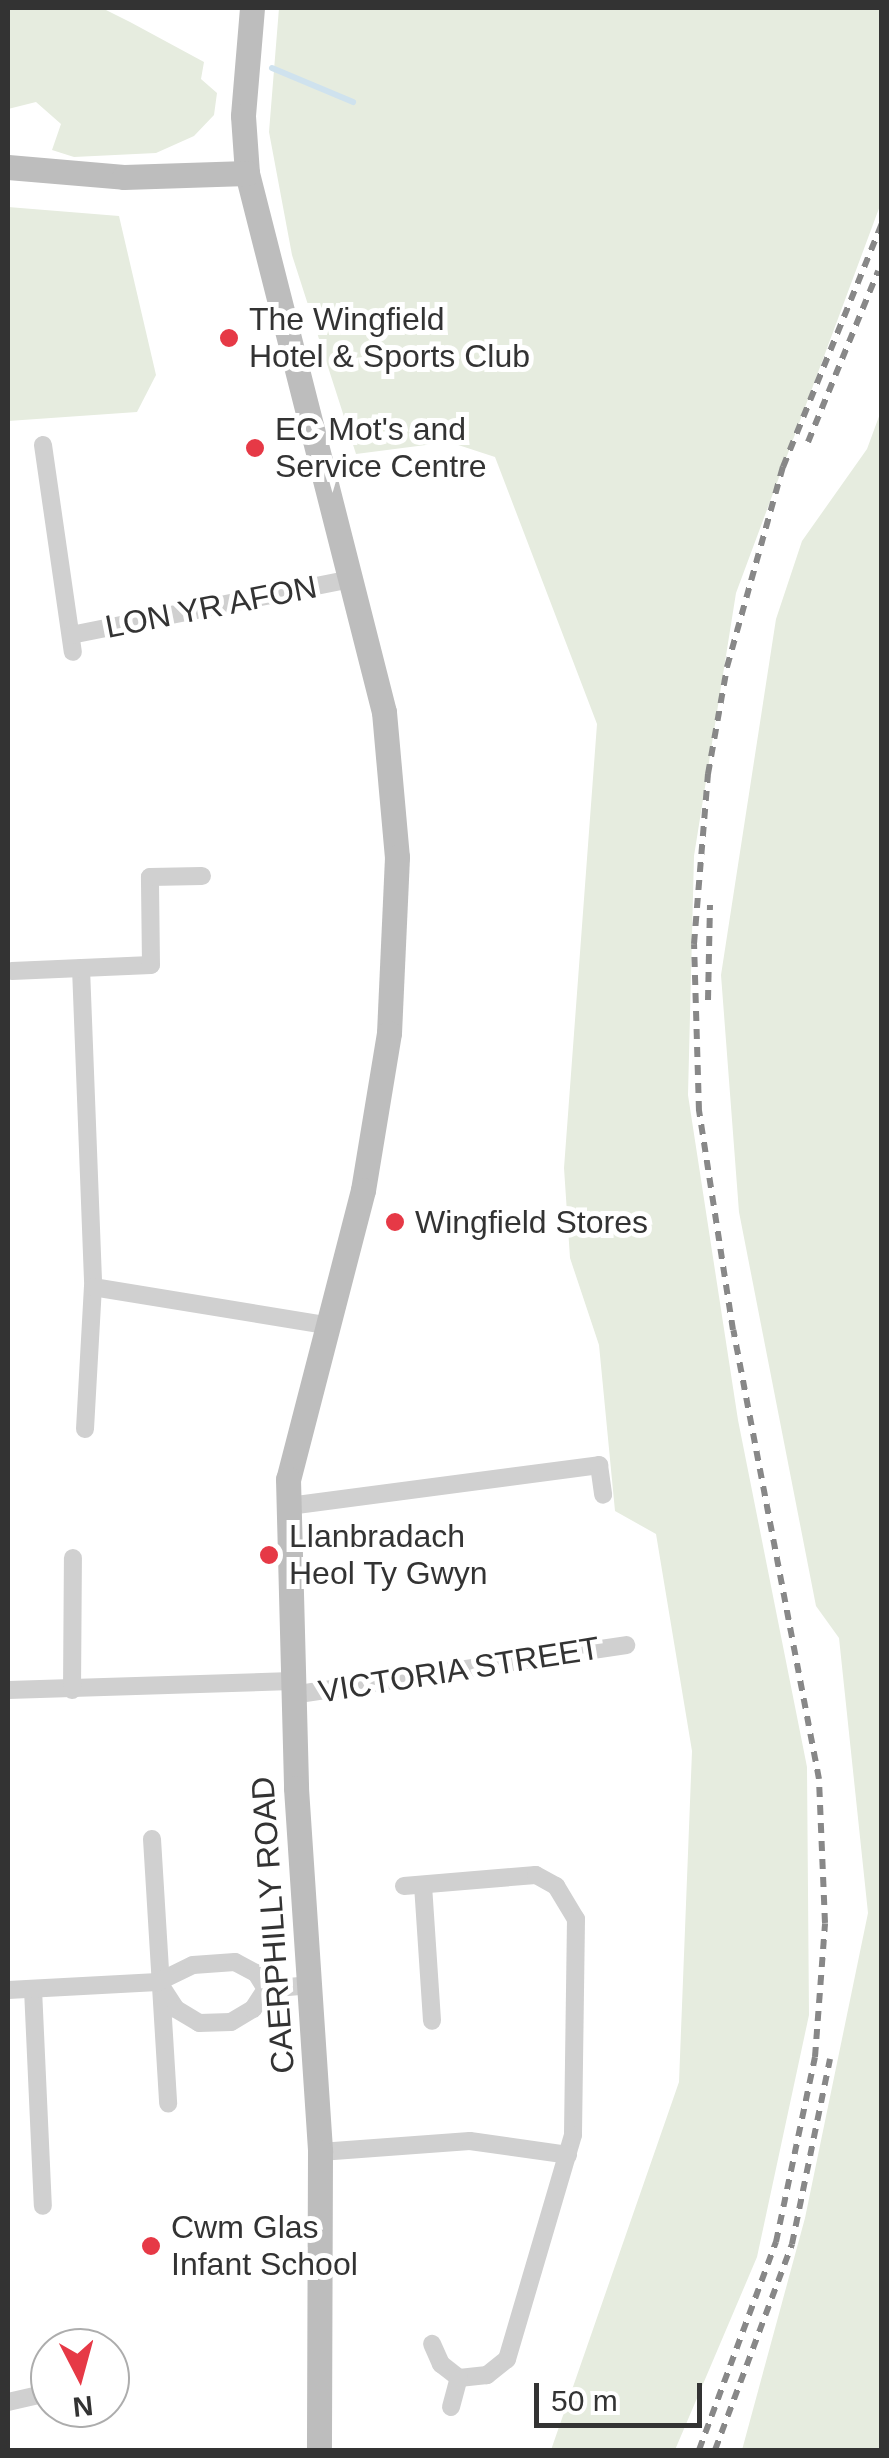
<!DOCTYPE html>
<html>
<head>
<meta charset="utf-8">
<style>
  body { margin:0 }
  #map { position:relative; width:889px; height:2458px; overflow:hidden; background:#fff; font-family:Arial,sans-serif }
  div>[style] { position:absolute }
  .green>* { inset:0; background:#e6ecdf }
  .stream>* { height:6px; margin:-3px; padding:0 3px; transform-origin:3px; border-radius:3px; background:#cfe2ee }
  .street>* { height:18px; margin:-9px; padding:0 9px; transform-origin:9px; border-radius:9px; background:#d0d0d0 }
  .secondary>* { height:25px; margin:-12.5px; padding:0 12.5px; transform-origin:12.5px; border-radius:12.5px; background:#bdbdbd }
  .rail>* { height:6px; margin-top:-3px; transform-origin:0; background:repeating-linear-gradient(90deg,#888 0 10px,transparent 0 18px) }
  .dots>* { width:28px; height:28px; translate:-50% -50%; box-sizing:border-box; border:5px solid #fff; border-radius:50% }
  span { translate:-50% -50%; white-space:nowrap; text-align:center; line-height:1.15; -webkit-text-stroke:10px #fff; paint-order:stroke }
  .poi-label { font-size:32px; color:#333 }
  .left { translate:0 -50%; text-align:left }
  .street-label { font-size:32px; color:#333 }
  .frame { position:absolute; inset:0; border:10px solid #333; pointer-events:none }
  .north { position:absolute; left:30px; top:2328px; width:100px; height:100px; box-sizing:border-box; background:#fff; border:2px solid #adadad; border-radius:50%; rotate:174deg; font-size:28px; font-weight:700; line-height:40px; text-align:center; color:#333 }
  .north::after { content:''; display:block; margin:auto; width:35px; height:45px; background:#e63946; clip-path:polygon(50% 0,100% 100%,50% 72%,0 100%) }
  .scale { position:absolute; left:534px; top:2383px; width:168px; height:45px; box-sizing:border-box; border:5px solid #333; border-top:0; padding-left:12px; font-size:30px; line-height:35px; white-space:nowrap; color:#333; -webkit-text-stroke:8px #fff; paint-order:stroke }
</style>
</head>
<body>
<div id="map">
  <div class="green">
    <i style="clip-path:polygon(8px 8px,102px 8px,130px 22px,204px 62px,201px 79px,217px 93px,214px 115px,194px 136px,156px 153px,74px 157px,52px 150px,61px 124px,36px 102px,8px 109px)"></i>
    <i style="clip-path:polygon(279px 8px,881px 8px,881px 203px,736px 593px,694px 856px,688px 1095px,738px 1420px,807px 1767px,809px 2015px,757px 2257px,675px 2450px,551px 2450px,679px 2082px,692px 1751px,656px 1534px,615px 1511px,599px 1345px,570px 1258px,564px 1168px,597px 724px,495px 457px,449px 442px,356px 454px,292px 255px,269px 132px)"></i>
    <i style="clip-path:polygon(8px 207px,119px 216px,156px 375px,137px 412px,8px 421px)"></i>
    <i style="clip-path:polygon(881px 411px,881px 2450px,742px 2450px,805px 2218px,868px 1913px,839px 1638px,816px 1606px,739px 1212px,721px 975px,776px 619px,802px 541px,867px 449px)"></i>
  </div>
  <div class="stream">
    <i style="left:272px;top:68px;width:88px;rotate:22.8deg"></i>
  </div>
  <div class="street">
    <i style="left:43px;top:445px;width:209px;rotate:81.8deg"></i>
    <i style="left:71px;top:635px;width:287px;rotate:-11.3deg"></i>
    <i style="left:81px;top:968px;width:319px;rotate:87.8deg"></i>
    <i style="left:12px;top:971px;width:139px;rotate:-2.5deg"></i>
    <i style="left:151px;top:965px;width:88px;rotate:-90.7deg"></i>
    <i style="left:150px;top:877px;width:52px;rotate:-1.1deg"></i>
    <i style="left:85px;top:1429px;width:142px;rotate:-86.8deg"></i>
    <i style="left:93px;top:1287px;width:236px;rotate:9.3deg"></i>
    <i style="left:289px;top:1506px;width:313px;rotate:-7.5deg"></i>
    <i style="left:599px;top:1465px;width:30px;rotate:82deg"></i>
    <i style="left:8px;top:1690px;width:284px;rotate:-1.8deg"></i>
    <i style="left:72px;top:1690px;width:132px;rotate:-89.6deg"></i>
    <i style="left:292px;top:1695px;width:338px;rotate:-8.5deg"></i>
    <i style="left:152px;top:1839px;width:265px;rotate:86.5deg"></i>
    <i style="left:423px;top:1885px;width:136px;rotate:86.2deg"></i>
    <i style="left:404px;top:1886px;width:132px;rotate:-4.8deg"></i>
    <i style="left:536px;top:1875px;width:23px;rotate:29deg"></i>
    <i style="left:556px;top:1886px;width:39px;rotate:59deg"></i>
    <i style="left:576px;top:1919px;width:216px;rotate:90.8deg"></i>
    <i style="left:573px;top:2135px;width:234px;rotate:106.4deg"></i>
    <i style="left:507px;top:2359px;width:26px;rotate:141deg"></i>
    <i style="left:487px;top:2375px;width:28px;rotate:174deg"></i>
    <i style="left:459px;top:2378px;width:23px;rotate:-142deg"></i>
    <i style="left:441px;top:2364px;width:22px;rotate:-114deg"></i>
    <i style="left:159px;top:1983px;width:31px;rotate:57deg"></i>
    <i style="left:176px;top:2009px;width:27px;rotate:31deg"></i>
    <i style="left:199px;top:2023px;width:32px;rotate:-2deg"></i>
    <i style="left:231px;top:2022px;width:26px;rotate:-31deg"></i>
    <i style="left:253px;top:2009px;width:24px;rotate:-57deg"></i>
    <i style="left:33px;top:1989px;width:217px;rotate:87.4deg"></i>
    <i style="left:8px;top:1990px;width:150px;rotate:-3.1deg"></i>
    <i style="left:158px;top:1982px;width:39px;rotate:-26deg"></i>
    <i style="left:193px;top:1965px;width:42px;rotate:-4.1deg"></i>
    <i style="left:235px;top:1962px;width:24px;rotate:28deg"></i>
    <i style="left:256px;top:1973px;width:19px;rotate:58deg"></i>
    <i style="left:266px;top:1989px;width:45px;rotate:-5.1deg"></i>
    <i style="left:320px;top:2152px;width:150px;rotate:-4.2deg"></i>
    <i style="left:470px;top:2141px;width:99px;rotate:8.1deg"></i>
    <i style="left:8px;top:2402px;width:37px;rotate:-13deg"></i>
    <i style="left:451px;top:2407px;width:30px;rotate:-75deg"></i>
  </div>
  <div class="secondary">
    <i style="left:252px;top:8px;width:108px;rotate:94.8deg"></i>
    <i style="left:243px;top:116px;width:57px;rotate:86deg"></i>
    <i style="left:247px;top:173px;width:556px;rotate:75.74deg"></i>
    <i style="left:384px;top:712px;width:146px;rotate:84.9deg"></i>
    <i style="left:397px;top:857px;width:176px;rotate:92.6deg"></i>
    <i style="left:389px;top:1033px;width:159px;rotate:99.4deg"></i>
    <i style="left:363px;top:1190px;width:299px;rotate:104.5deg"></i>
    <i style="left:288px;top:1479px;width:309px;rotate:88.5deg"></i>
    <i style="left:296px;top:1788px;width:365px;rotate:86.2deg"></i>
    <i style="left:320px;top:2152px;width:298px;rotate:90.2deg"></i>
    <i style="left:8px;top:167px;width:116px;rotate:4.9deg"></i>
    <i style="left:124px;top:177px;width:123px;rotate:-1.9deg"></i>
  </div>
  <div class="rail">
    <i style="left:808px;top:442px;width:185px;rotate:-67.7deg"></i>
    <i style="left:708px;top:1000px;width:95px;rotate:-88.8deg"></i>
    <i style="left:699px;top:2450px;width:222px;rotate:-69.7deg"></i>
    <i style="left:776px;top:2242px;width:189px;rotate:-78.1deg"></i>
    <i style="left:815px;top:2057px;width:134px;rotate:-85.7deg"></i>
    <i style="left:825px;top:1923px;width:144px;rotate:-92.4deg"></i>
    <i style="left:819px;top:1779px;width:457px;rotate:-100.8deg"></i>
    <i style="left:733px;top:1330px;width:222px;rotate:-98.8deg"></i>
    <i style="left:699px;top:1111px;width:167px;rotate:-91.7deg"></i>
    <i style="left:694px;top:944px;width:171px;rotate:-85.3deg"></i>
    <i style="left:708px;top:774px;width:109px;rotate:-79.9deg"></i>
    <i style="left:727px;top:667px;width:208px;rotate:-74.4deg"></i>
    <i style="left:783px;top:467px;width:263px;rotate:-67.9deg"></i>
    <i style="left:715px;top:2450px;width:220px;rotate:-69.5deg"></i>
    <i style="left:792px;top:2244px;width:189px;rotate:-78.4deg"></i>
  </div>
  <div class="dots">
    <i style="left:229px;top:338px;background:#e63946"></i>
    <i style="left:255px;top:448px;background:#e63946"></i>
    <i style="left:395px;top:1222px;background:#e63946"></i>
    <i style="left:269px;top:1555px;background:#e63946"></i>
    <i style="left:151px;top:2246px;background:#e63946"></i>
  </div>
  <div class="poi-label">
    <span class="left" style="left:249px;top:338px">The Wingfield<br>Hotel &amp; Sports Club</span>
    <span class="left" style="left:275px;top:448px">EC Mot's and<br>Service Centre</span>
    <span class="left" style="left:415px;top:1222px">Wingfield Stores</span>
    <span class="left" style="left:289px;top:1555px">Llanbradach<br>Heol Ty Gwyn</span>
    <span class="left" style="left:171px;top:2246px">Cwm Glas<br>Infant School</span>
  </div>
  <div class="street-label">
    <span style="left:211px;top:607px;rotate:-11deg">LON YR AFON</span>
    <span style="left:459px;top:1670px;rotate:-9deg">VICTORIA STREET</span>
    <span style="left:273px;top:1925px;rotate:-94deg">CAERPHILLY ROAD</span>
  </div>
  <div class="frame"></div>
  <div class="north">N</div>
  <div class="scale">50 m</div>
</div>
</body>
</html>
